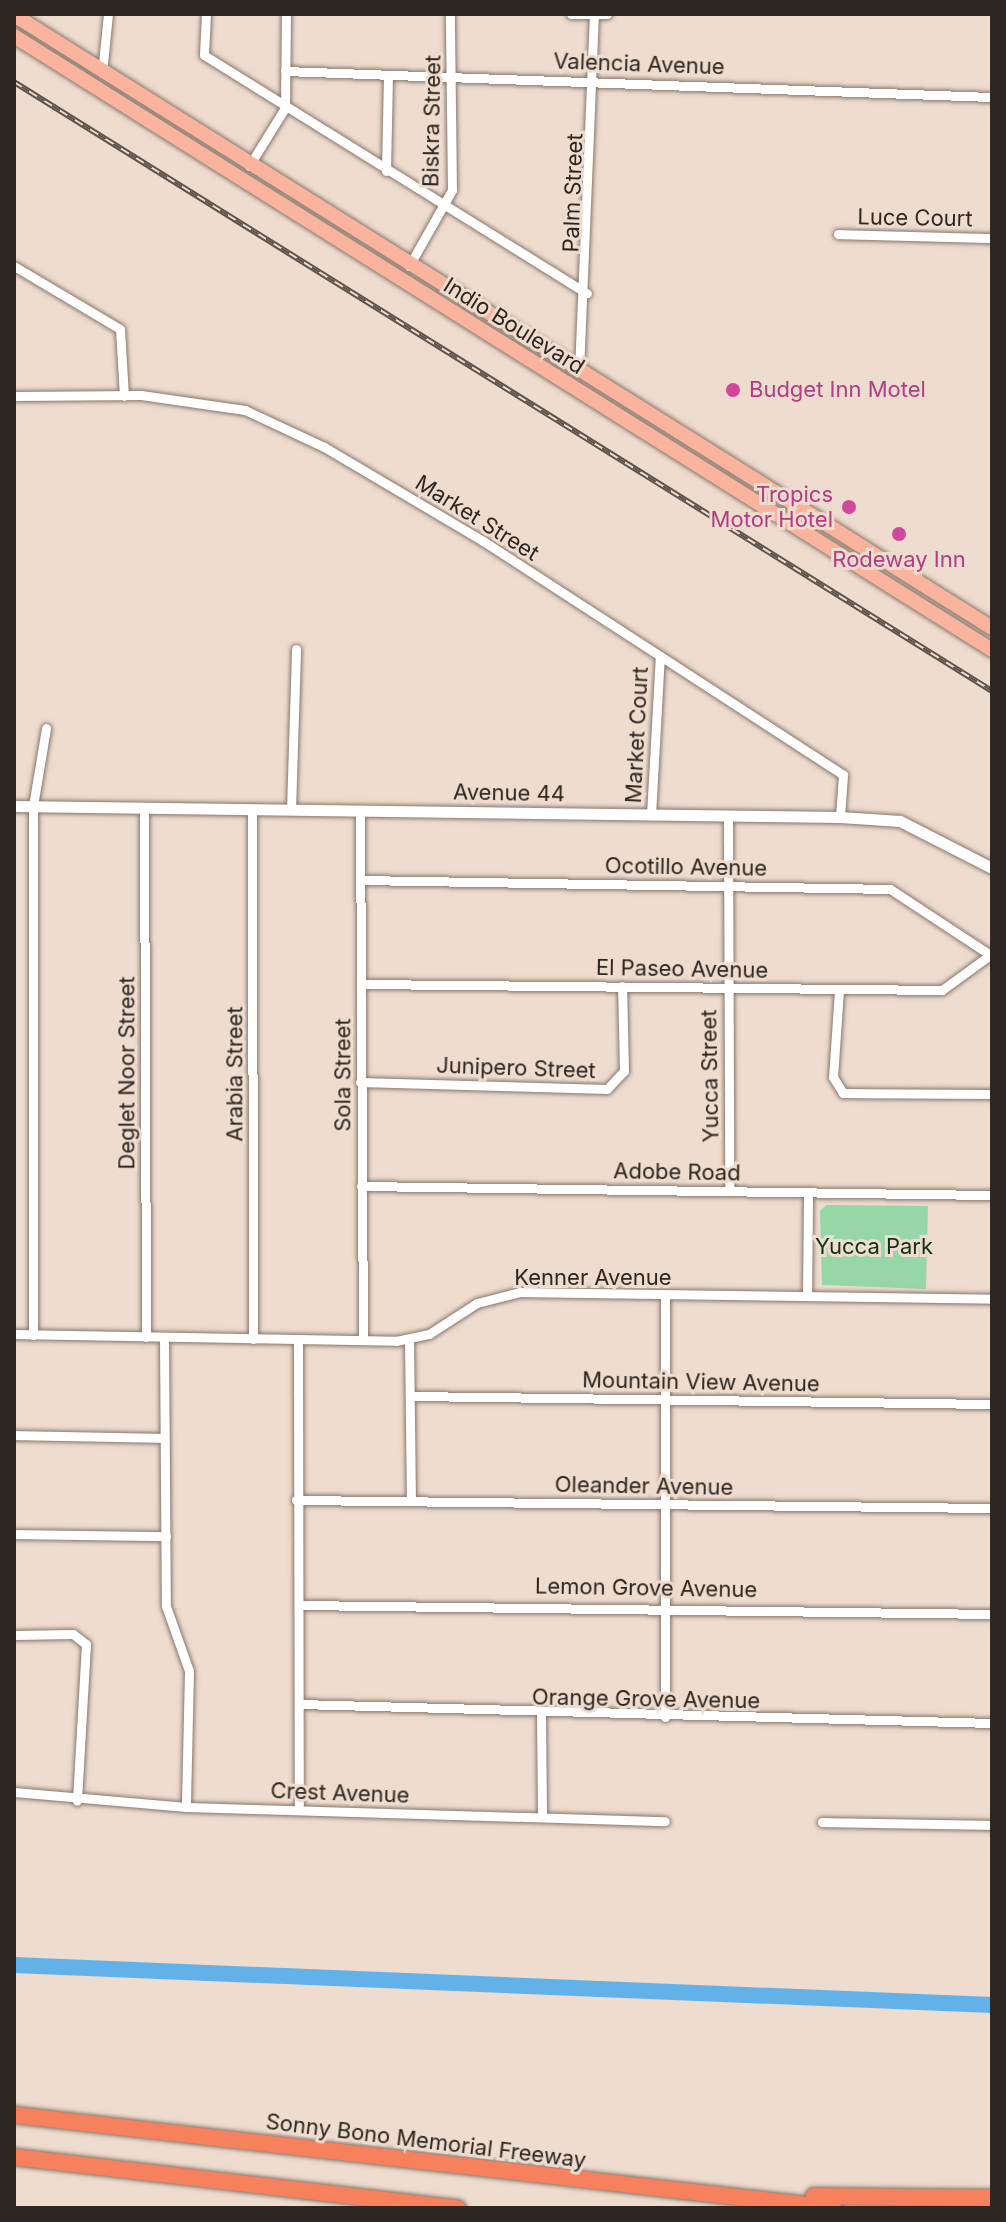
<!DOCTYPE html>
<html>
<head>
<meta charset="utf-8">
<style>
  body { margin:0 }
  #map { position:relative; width:1006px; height:2222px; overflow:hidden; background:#eedccf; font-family:Inter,sans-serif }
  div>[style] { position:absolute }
  .green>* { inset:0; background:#97d6a7 }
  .river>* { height:16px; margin:-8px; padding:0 8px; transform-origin:8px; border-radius:8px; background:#62b2e9 }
  .roads { filter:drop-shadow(0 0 2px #87776b) drop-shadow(0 0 2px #87776b) }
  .minor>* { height:9px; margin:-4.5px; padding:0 4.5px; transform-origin:4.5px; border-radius:4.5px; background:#fff }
  .tertiary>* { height:11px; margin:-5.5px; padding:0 5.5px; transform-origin:5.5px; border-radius:5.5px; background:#fff }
  .primary>* { height:14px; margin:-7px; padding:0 7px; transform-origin:7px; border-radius:7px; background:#fab39d }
  .motorway>* { height:16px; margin:-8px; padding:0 8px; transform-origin:8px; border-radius:8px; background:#f6815c }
  .rail>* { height:6px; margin-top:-3px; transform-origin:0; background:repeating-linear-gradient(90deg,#eedccf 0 9px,#5d534c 0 18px); box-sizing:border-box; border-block:2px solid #5d534c }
  .dots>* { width:22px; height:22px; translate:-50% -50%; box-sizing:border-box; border:4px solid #eedccf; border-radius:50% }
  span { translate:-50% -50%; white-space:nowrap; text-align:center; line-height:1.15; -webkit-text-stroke:6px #eedccf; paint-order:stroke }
  .street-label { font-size:22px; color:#2d2621 }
  .hotel-label { font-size:22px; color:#b23c85 }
  .left { translate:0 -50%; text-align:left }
  .right { translate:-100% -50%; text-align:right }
  .park-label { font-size:22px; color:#0f311b }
  .frame { position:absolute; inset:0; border:16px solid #2d2621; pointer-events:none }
</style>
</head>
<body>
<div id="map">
  <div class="green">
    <i style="clip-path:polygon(826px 1205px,928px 1206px,926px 1289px,822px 1285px,820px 1211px)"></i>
  </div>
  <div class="river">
    <i style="left:14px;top:1965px;width:979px;rotate:2.34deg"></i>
  </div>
  <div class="roads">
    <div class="minor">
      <i style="left:206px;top:14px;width:41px;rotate:92.8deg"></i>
      <i style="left:204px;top:55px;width:451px;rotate:31.9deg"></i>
      <i style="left:571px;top:14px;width:36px"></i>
      <i style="left:285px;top:71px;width:707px;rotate:2.11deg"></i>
      <i style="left:102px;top:73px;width:59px;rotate:-84.2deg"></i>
      <i style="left:249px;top:166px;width:68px;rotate:-58.2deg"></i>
      <i style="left:285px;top:108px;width:94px;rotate:-89.4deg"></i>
      <i style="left:386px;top:171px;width:95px;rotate:-88.8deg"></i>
      <i style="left:838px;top:234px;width:154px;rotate:1.5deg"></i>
      <i style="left:14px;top:266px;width:123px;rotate:30.7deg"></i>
      <i style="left:120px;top:329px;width:67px;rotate:86.6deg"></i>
      <i style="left:409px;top:266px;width:87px;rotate:-60.5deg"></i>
      <i style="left:452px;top:190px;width:176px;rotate:-90.7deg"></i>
      <i style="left:579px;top:371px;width:357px;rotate:-87.6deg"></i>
      <i style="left:14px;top:396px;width:127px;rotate:-0.5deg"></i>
      <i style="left:141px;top:395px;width:105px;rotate:8.2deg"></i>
      <i style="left:245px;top:410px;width:87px;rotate:25.1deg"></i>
      <i style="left:324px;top:447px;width:185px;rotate:30.6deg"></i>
      <i style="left:483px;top:541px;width:429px;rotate:33deg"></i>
      <i style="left:843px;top:775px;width:42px;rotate:94.1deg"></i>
      <i style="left:144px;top:808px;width:529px;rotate:89.78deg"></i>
      <i style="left:252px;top:810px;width:529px;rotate:89.89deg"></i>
      <i style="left:291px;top:810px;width:161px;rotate:-88.2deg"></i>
      <i style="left:360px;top:811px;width:529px;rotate:89.68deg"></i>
      <i style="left:651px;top:815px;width:159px;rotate:-86.8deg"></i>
      <i style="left:728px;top:816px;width:375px;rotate:89.8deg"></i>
      <i style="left:360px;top:880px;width:530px;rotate:0.97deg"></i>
      <i style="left:890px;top:889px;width:122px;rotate:33.3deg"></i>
      <i style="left:362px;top:984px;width:580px;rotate:0.59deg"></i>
      <i style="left:942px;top:990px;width:59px;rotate:-36.1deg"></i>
      <i style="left:839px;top:990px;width:87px;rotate:93.9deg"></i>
      <i style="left:833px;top:1077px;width:19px;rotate:58deg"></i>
      <i style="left:843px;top:1093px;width:149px;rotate:0.4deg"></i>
      <i style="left:360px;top:1082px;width:247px;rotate:1.6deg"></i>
      <i style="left:607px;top:1089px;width:25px;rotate:-47deg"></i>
      <i style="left:624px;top:1071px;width:85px;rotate:-91.3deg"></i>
      <i style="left:361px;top:1186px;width:631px;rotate:0.82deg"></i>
      <i style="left:665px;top:1295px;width:422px;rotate:90deg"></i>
      <i style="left:807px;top:1296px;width:104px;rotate:-89.4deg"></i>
      <i style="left:14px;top:1334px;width:382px;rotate:1deg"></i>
      <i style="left:396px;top:1341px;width:34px;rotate:-12deg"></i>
      <i style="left:429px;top:1334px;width:57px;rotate:-32.9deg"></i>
      <i style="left:477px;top:1303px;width:44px;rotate:-14.3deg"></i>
      <i style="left:520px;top:1292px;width:472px;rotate:0.8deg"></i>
      <i style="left:33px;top:1335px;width:529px;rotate:-90deg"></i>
      <i style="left:33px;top:806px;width:79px;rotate:-80.5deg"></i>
      <i style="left:164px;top:1338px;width:268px;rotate:89.6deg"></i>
      <i style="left:166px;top:1606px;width:69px;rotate:70.5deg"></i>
      <i style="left:189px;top:1671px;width:136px;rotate:91.3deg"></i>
      <i style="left:298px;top:1339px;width:471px;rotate:89.9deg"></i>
      <i style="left:409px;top:1339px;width:161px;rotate:89.3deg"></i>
      <i style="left:411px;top:1396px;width:581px;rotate:0.79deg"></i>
      <i style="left:14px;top:1435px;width:150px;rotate:1.1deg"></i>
      <i style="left:296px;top:1500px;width:696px;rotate:0.66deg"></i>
      <i style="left:14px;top:1534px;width:152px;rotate:0.8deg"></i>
      <i style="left:299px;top:1605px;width:693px;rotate:0.74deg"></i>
      <i style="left:14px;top:1635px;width:59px;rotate:-1deg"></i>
      <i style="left:73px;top:1634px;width:16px;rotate:38deg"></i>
      <i style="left:86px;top:1644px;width:157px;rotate:93.3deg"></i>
      <i style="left:299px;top:1704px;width:693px;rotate:1.57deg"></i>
      <i style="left:541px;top:1716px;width:101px;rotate:89.4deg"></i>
      <i style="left:14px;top:1792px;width:173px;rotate:5deg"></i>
      <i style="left:186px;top:1807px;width:479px;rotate:1.7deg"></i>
      <i style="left:822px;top:1822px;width:170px;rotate:1deg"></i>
    </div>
    <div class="tertiary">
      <i style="left:14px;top:806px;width:826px;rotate:0.76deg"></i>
      <i style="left:840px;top:817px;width:60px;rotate:3.8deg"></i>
      <i style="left:900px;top:821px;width:103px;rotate:27.1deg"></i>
    </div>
    <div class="primary">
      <i style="left:14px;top:15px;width:1154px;rotate:32.08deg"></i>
      <i style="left:14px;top:36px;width:1155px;rotate:32.12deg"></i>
    </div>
    <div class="motorway">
      <i style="left:14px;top:2115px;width:825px;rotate:6.47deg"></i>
      <i style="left:14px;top:2157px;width:447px;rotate:6.6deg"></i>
      <i style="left:814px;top:2196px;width:178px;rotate:0.6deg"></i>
    </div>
  </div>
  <div class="rail">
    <i style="left:14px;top:82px;width:1152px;rotate:31.91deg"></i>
  </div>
  <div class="dots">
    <i style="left:733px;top:390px;background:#d1479c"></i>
    <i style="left:849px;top:507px;background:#d1479c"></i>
    <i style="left:899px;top:534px;background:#d1479c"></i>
  </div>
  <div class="street-label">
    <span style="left:639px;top:64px;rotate:2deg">Valencia Avenue</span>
    <span style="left:432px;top:121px;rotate:-89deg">Biskra Street</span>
    <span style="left:573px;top:193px;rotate:-88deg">Palm Street</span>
    <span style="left:915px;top:218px;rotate:1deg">Luce Court</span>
    <span style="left:514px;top:326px;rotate:32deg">Indio Boulevard</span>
    <span style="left:477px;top:518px;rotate:32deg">Market Street</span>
    <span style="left:637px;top:735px;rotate:-87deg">Market Court</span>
    <span style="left:509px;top:793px;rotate:1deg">Avenue 44</span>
    <span style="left:686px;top:867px;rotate:1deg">Ocotillo Avenue</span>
    <span style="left:682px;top:969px;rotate:1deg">El Paseo Avenue</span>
    <span style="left:516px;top:1068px;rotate:2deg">Junipero Street</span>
    <span style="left:127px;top:1073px;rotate:-90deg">Deglet Noor Street</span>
    <span style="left:235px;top:1074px;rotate:-90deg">Arabia Street</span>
    <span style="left:343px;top:1075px;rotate:-90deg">Sola Street</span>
    <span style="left:710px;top:1076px;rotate:-91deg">Yucca Street</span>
    <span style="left:677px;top:1172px;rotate:1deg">Adobe Road</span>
    <span style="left:593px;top:1278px">Kenner Avenue</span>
    <span style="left:701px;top:1382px;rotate:1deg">Mountain View Avenue</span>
    <span style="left:644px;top:1486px;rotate:1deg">Oleander Avenue</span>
    <span style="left:646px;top:1588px;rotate:1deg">Lemon Grove Avenue</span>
    <span style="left:646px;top:1699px;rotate:1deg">Orange Grove Avenue</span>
    <span style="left:340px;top:1793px;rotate:2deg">Crest Avenue</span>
    <span style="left:426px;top:2141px;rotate:7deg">Sonny Bono Memorial Freeway</span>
  </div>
  <div class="hotel-label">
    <span class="left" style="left:749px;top:390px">Budget Inn Motel</span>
    <span class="right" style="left:833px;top:507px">Tropics<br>Motor Hotel</span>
    <span style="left:899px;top:560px">Rodeway Inn</span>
  </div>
  <div class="park-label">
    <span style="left:874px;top:1247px">Yucca Park</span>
  </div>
  <div class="frame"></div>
</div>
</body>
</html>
